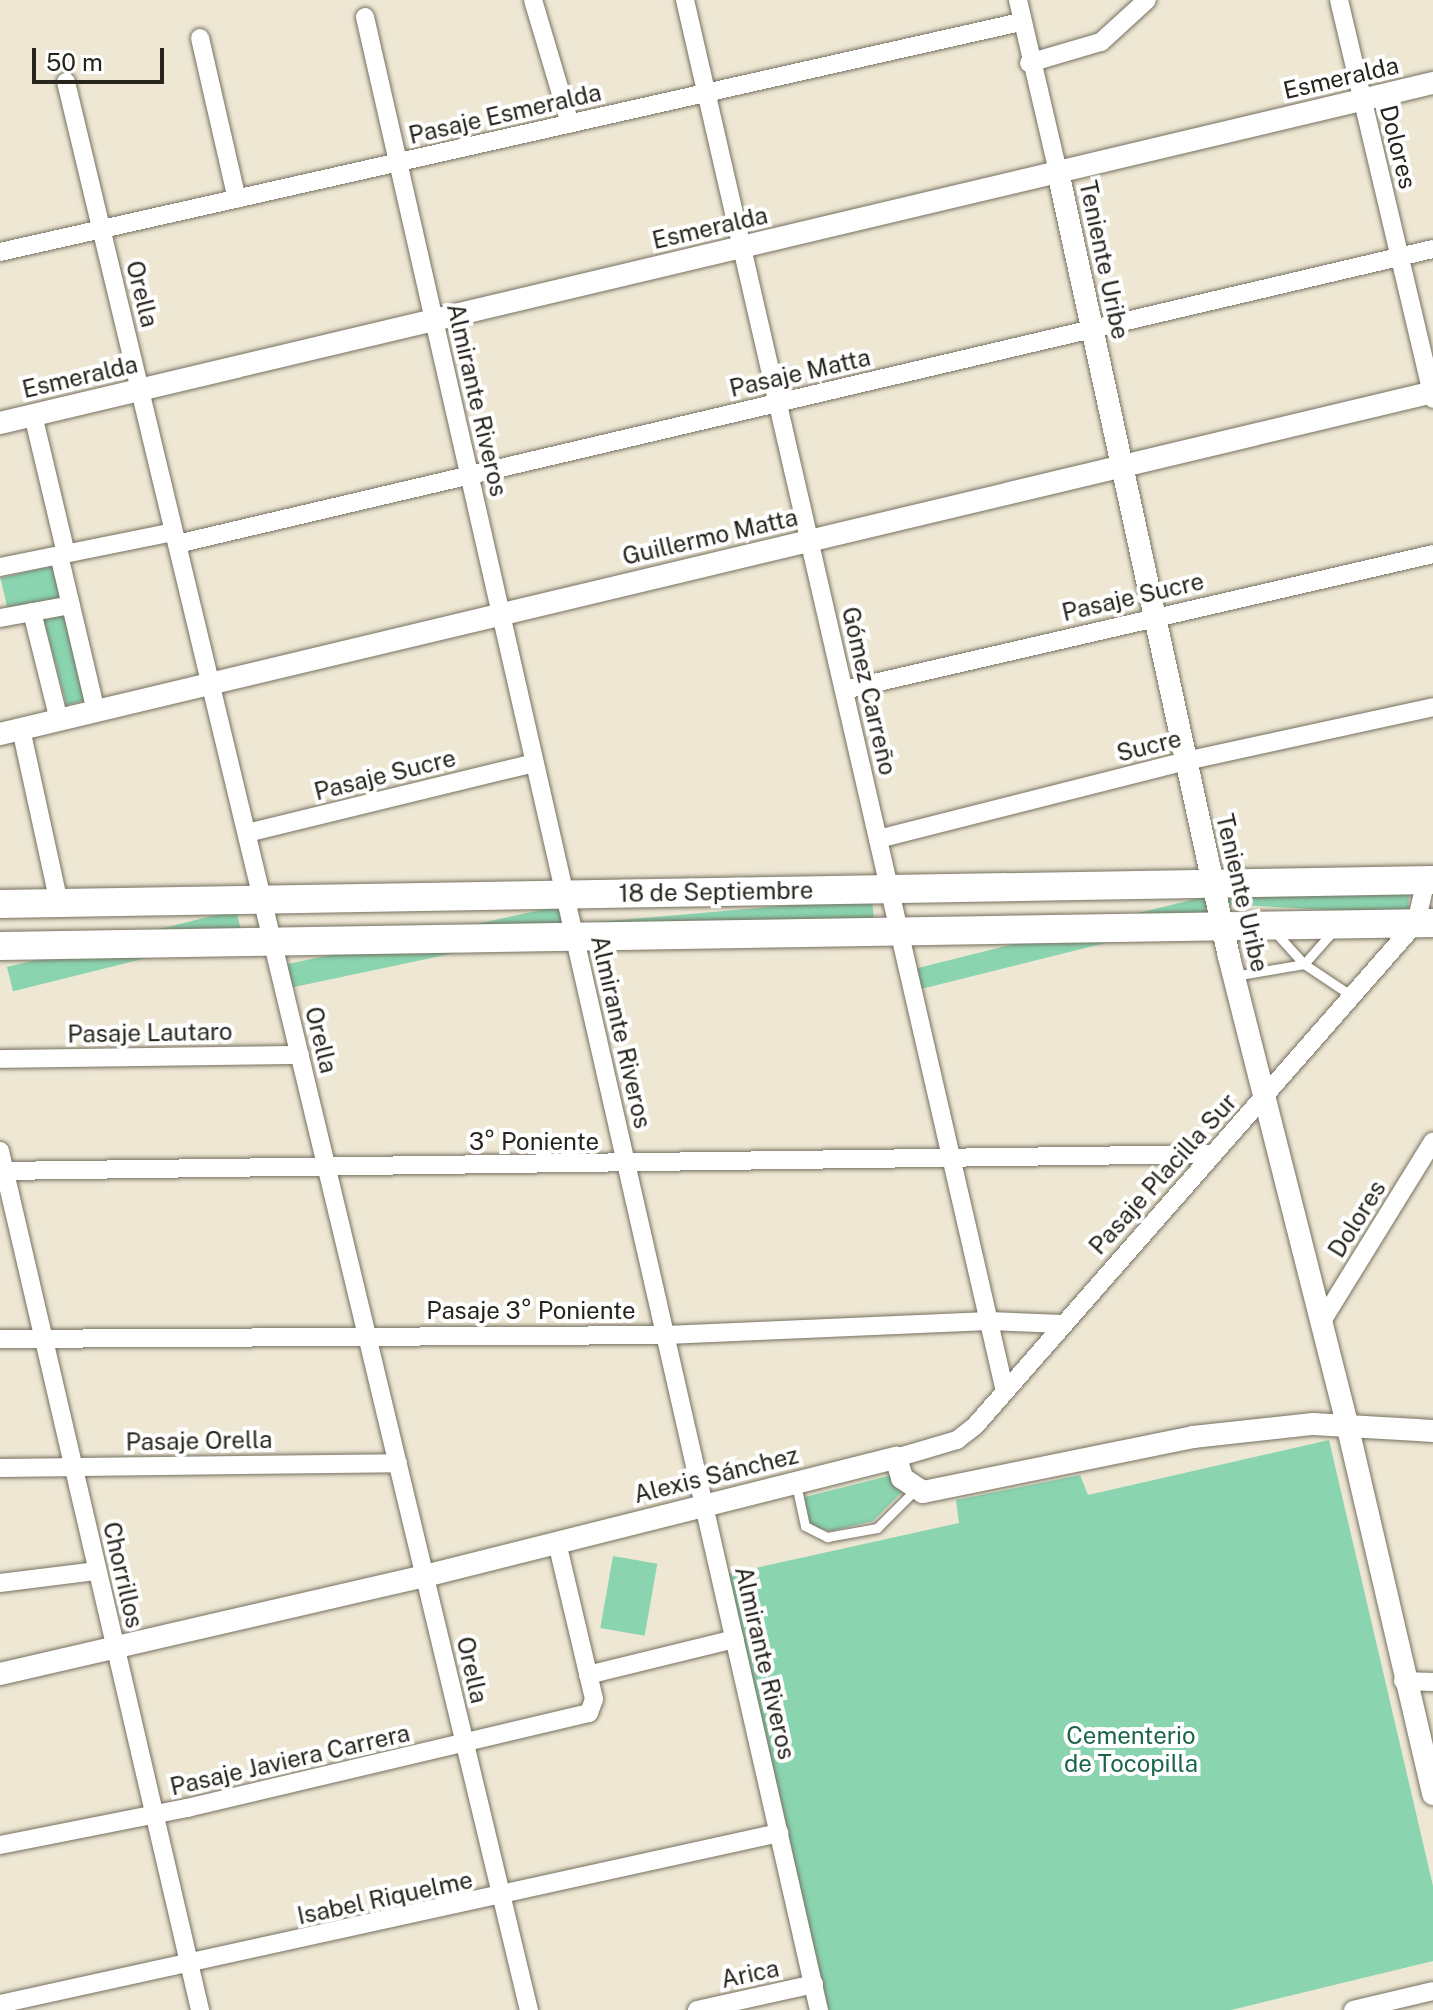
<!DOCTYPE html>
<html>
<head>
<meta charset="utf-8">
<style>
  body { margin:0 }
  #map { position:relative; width:1433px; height:2010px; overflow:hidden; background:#ede7d4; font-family:"Public Sans",sans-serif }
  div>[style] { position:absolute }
  .green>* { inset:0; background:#8ad4b0; transform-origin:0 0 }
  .roads { filter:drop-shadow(0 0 2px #767060) drop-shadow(0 0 2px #767060) }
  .service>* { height:9px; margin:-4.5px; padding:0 4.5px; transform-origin:4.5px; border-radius:4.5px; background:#fff }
  .minor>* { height:18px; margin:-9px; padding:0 9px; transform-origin:9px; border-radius:9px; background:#fff }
  .tertiary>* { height:22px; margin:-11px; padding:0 11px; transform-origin:11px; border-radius:11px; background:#fff }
  .primary>* { height:28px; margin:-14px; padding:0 14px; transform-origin:14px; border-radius:14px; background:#fff }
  span { translate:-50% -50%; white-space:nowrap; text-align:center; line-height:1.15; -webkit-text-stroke:8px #fff; paint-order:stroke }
  .street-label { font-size:24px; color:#26241d }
  .park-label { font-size:24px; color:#1b6648 }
  .scale { position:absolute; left:32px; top:48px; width:132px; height:36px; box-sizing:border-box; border:4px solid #26241d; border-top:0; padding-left:10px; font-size:24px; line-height:28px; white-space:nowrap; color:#26241d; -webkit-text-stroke:6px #fff; paint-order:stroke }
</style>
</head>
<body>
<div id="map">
  <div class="green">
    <i style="left:57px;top:565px;width:35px;height:58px;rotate:77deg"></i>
    <i style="left:67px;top:614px;width:88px;height:24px;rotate:75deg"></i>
    <i style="left:1409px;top:892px;width:22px;height:180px;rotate:93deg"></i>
    <i style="left:1207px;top:896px;width:21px;height:301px;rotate:76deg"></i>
    <i style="left:872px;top:898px;width:24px;height:290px;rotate:85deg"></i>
    <i style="left:565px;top:905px;width:24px;height:288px;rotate:78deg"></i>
    <i style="left:236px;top:910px;width:25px;height:236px;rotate:76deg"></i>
    <i style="clip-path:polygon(1329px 1440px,1433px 1886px,1433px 1961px,1231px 2010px,829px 2010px,724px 1575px,959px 1523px,956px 1500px,1080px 1475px,1088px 1495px)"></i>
    <i style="clip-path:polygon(900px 1473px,906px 1488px,873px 1521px,831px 1531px,807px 1525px,801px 1498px)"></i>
    <i style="left:613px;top:1556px;width:45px;height:73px;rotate:10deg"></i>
  </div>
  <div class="roads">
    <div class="service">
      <i style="left:1275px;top:932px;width:43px;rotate:47.8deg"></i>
      <i style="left:1304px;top:964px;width:58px;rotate:33.7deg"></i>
      <i style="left:1234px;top:976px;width:71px;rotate:-9.7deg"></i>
      <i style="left:1304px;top:964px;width:45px;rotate:-48.6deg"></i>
      <i style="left:796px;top:1484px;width:43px;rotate:77.9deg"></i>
      <i style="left:805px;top:1526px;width:25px;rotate:27deg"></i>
      <i style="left:827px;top:1537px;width:51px;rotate:-10.2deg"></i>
      <i style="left:877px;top:1528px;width:54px;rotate:-45deg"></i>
    </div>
    <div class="minor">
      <i style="left:533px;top:0;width:129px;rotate:73.4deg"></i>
      <i style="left:685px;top:0;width:1428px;rotate:77.05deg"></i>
      <i style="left:1018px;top:0;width:177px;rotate:76.9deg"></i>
      <i style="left:1339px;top:0;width:410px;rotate:76.7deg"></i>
      <i style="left:365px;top:17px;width:2044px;rotate:77.17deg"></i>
      <i style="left:200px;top:38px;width:165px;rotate:77.1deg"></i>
      <i style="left:1029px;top:63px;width:75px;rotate:-16.3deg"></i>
      <i style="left:1101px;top:42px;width:62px;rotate:-42.4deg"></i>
      <i style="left:66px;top:82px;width:1983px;rotate:76.5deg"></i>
      <i style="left:0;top:252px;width:1047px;rotate:-12.7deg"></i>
      <i style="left:33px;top:415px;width:143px;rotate:76.6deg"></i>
      <i style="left:177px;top:544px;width:1290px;rotate:-13.22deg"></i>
      <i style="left:59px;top:555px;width:160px;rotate:76.7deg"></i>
      <i style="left:0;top:567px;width:177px;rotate:-11.4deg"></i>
      <i style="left:32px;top:612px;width:111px;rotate:76deg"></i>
      <i style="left:0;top:618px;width:72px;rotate:-10.4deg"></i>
      <i style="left:844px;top:690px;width:604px;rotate:-13deg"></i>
      <i style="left:21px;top:729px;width:178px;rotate:77.7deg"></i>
      <i style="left:247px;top:833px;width:296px;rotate:-13.7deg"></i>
      <i style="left:878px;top:839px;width:318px;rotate:-14.2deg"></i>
      <i style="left:1186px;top:761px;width:253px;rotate:-12.3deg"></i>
      <i style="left:0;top:1059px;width:300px;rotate:-0.8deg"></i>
      <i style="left:0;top:1151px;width:882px;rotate:76.89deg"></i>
      <i style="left:0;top:1171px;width:1212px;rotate:-0.8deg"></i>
      <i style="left:1322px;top:1321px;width:211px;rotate:-58.3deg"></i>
      <i style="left:0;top:1339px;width:666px;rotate:-0.34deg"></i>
      <i style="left:666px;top:1335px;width:323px;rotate:-2.5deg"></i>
      <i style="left:989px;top:1321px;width:73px;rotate:2.4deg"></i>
      <i style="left:896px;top:1458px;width:64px;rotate:-16.4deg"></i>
      <i style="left:957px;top:1440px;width:23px;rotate:-38deg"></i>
      <i style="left:975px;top:1426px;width:669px;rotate:-48.76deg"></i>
      <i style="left:1416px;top:923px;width:44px;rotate:-76.9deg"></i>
      <i style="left:0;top:1468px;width:398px;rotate:-0.7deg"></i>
      <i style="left:0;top:1583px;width:98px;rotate:-7.1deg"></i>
      <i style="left:588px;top:1675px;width:151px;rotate:-13.8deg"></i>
      <i style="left:1403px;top:1681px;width:30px;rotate:2deg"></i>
      <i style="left:0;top:1845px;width:191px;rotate:-11.2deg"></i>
      <i style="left:187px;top:1808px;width:413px;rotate:-13.3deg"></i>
      <i style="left:589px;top:1713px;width:15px;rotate:-70deg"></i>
      <i style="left:594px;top:1699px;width:161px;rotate:-103.3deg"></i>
      <i style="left:0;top:2004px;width:798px;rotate:-12.38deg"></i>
      <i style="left:697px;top:2010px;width:120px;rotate:-12.5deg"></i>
      <i style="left:1353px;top:2010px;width:82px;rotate:-13.4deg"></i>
    </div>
    <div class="tertiary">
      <i style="left:1058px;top:172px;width:803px;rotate:77.71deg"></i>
      <i style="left:1229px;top:957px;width:482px;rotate:75.8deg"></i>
      <i style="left:1347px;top:1424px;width:380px;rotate:76.9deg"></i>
      <i style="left:0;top:423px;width:1473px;rotate:-13.35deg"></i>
      <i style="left:0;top:734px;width:1473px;rotate:-13.42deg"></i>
      <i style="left:0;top:1674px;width:436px;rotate:-13deg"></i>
      <i style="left:425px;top:1576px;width:486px;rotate:-14.1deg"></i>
      <i style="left:896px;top:1458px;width:21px;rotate:73deg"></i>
      <i style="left:902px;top:1478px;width:25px;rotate:34deg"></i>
      <i style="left:923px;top:1492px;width:276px;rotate:-11.5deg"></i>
      <i style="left:1193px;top:1437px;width:121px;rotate:-6.2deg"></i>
      <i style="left:1313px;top:1424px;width:120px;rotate:3.3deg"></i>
    </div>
    <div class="primary">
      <i style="left:0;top:904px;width:1433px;rotate:-0.96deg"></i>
      <i style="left:0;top:946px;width:1433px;rotate:-0.92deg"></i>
    </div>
  </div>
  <div class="street-label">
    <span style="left:1341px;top:78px;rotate:-13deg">Esmeralda</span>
    <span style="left:505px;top:114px;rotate:-13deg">Pasaje Esmeralda</span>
    <span style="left:1398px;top:147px;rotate:76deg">Dolores</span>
    <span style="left:710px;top:228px;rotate:-13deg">Esmeralda</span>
    <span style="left:1104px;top:260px;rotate:78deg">Teniente Uribe</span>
    <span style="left:142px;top:294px;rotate:76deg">Orella</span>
    <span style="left:800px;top:373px;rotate:-13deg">Pasaje Matta</span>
    <span style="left:80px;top:377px;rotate:-13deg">Esmeralda</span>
    <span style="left:477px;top:400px;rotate:77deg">Almirante Riveros</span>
    <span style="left:710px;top:537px;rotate:-13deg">Guillermo Matta</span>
    <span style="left:1133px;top:597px;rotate:-13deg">Pasaje Sucre</span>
    <span style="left:869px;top:691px;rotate:77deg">Gómez Carreño</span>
    <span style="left:1149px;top:746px;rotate:-14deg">Sucre</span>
    <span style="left:385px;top:775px;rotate:-14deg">Pasaje Sucre</span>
    <span style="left:716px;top:892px;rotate:-1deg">18 de Septiembre</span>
    <span style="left:1242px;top:893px;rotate:77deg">Teniente Uribe</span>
    <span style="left:621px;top:1032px;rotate:77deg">Almirante Riveros</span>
    <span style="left:150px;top:1033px;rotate:-1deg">Pasaje Lautaro</span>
    <span style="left:321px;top:1040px;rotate:76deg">Orella</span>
    <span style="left:534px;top:1142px">3° Poniente</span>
    <span style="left:1163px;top:1174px;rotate:-48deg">Pasaje Placilla Sur</span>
    <span style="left:1357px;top:1219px;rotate:-58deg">Dolores</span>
    <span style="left:531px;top:1311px">Pasaje 3° Poniente</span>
    <span style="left:199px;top:1441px;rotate:-1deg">Pasaje Orella</span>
    <span style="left:716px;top:1475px;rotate:-14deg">Alexis Sánchez</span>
    <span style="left:123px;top:1575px;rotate:77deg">Chorrillos</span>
    <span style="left:765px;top:1663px;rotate:77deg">Almirante Riveros</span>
    <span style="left:472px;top:1670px;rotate:77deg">Orella</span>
    <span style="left:290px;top:1760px;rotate:-13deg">Pasaje Javiera Carrera</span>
    <span style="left:385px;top:1898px;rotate:-12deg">Isabel Riquelme</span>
    <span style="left:750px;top:1974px;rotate:-12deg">Arica</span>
  </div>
  <div class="park-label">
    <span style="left:1131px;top:1750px">Cementerio<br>de Tocopilla</span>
  </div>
  <div class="scale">50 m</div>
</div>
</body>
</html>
